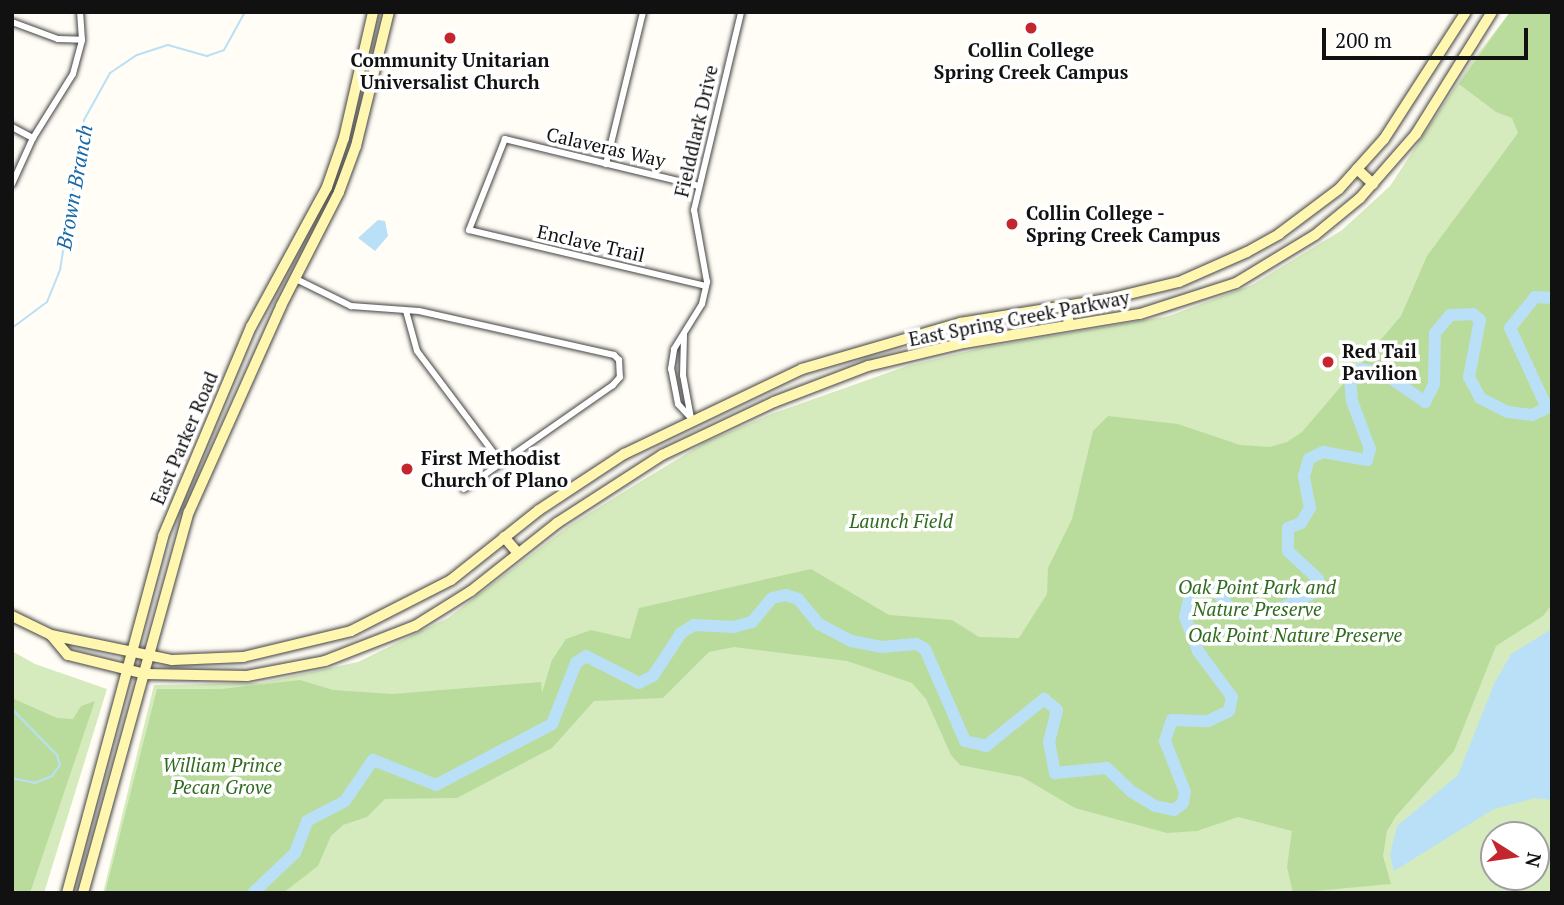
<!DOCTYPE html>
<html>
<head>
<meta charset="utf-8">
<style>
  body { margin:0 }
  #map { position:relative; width:1564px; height:905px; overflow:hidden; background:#fffdf5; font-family:"PT Serif",serif }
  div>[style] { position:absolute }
  .green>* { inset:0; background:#d5ebbd }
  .forest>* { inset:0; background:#b9dc9c }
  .water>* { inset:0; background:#b9e0f7 }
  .stream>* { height:2px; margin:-1px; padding:0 1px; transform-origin:1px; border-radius:1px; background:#b9e0f7 }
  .river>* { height:12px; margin:-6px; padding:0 6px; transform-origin:6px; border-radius:6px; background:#b9e0f7 }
  .roads { filter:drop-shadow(0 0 2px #444) drop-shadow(0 0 2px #444) }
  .minor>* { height:6px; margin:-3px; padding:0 3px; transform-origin:3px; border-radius:3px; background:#fff }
  .secondary>* { height:10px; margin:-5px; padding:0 5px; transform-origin:5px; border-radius:5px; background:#fff6b0 }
  .dots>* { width:19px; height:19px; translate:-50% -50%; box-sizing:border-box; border:4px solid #fff; border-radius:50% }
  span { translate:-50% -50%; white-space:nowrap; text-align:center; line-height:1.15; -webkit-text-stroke:7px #fff; paint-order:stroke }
  .poi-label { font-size:19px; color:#111; font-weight:700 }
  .left { translate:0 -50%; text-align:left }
  .street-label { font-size:19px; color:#111 }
  .park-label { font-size:19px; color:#2f6b1f; font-style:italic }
  .water-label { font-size:21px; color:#1768a6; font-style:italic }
  .frame { position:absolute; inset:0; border:14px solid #111; pointer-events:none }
  .north { position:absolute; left:1480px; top:821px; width:70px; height:70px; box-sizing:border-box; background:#fff; border:2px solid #a0a0a0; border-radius:50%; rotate:102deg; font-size:19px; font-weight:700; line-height:28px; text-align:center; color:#111 }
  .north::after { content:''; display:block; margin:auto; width:24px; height:32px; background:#c4262e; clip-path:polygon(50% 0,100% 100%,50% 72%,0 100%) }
  .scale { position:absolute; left:1322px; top:28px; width:206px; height:32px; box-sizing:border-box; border:4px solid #111; border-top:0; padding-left:9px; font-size:21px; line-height:24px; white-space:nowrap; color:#111; -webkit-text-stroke:5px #fff; paint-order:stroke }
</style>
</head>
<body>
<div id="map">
  <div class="green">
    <i style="clip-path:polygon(evenodd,1510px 12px,1552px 12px,1552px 893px,103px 893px,154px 685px,260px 683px,358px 662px,448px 618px,569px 526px,643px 480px,706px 442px,774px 413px,907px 366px,981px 348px,1169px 316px,1252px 285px,1342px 230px,1390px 186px,1473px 60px,1510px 12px,1494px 835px,1536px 835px,1536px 877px,1494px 877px,1494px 835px)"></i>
    <i style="clip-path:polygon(12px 651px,35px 664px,107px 689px,44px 893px,12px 893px)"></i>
  </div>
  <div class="forest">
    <i style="clip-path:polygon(1510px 12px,1552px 12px,1552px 604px,1543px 616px,1496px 646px,1454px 751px,1396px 816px,1387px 831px,1383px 856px,1391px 884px,1293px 893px,1287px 867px,1292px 831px,1238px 817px,1197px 831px,1167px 833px,1075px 808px,1022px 777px,960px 765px,951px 755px,926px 699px,912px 683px,847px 661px,734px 647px,709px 652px,663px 698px,594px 701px,552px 748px,457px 798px,385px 799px,367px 817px,343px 825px,331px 836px,318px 866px,283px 893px,105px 893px,157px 689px,222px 689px,300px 680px,333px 690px,393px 694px,541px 682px,542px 693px,552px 660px,566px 639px,591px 630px,630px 639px,639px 608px,811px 569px,889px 615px,952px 620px,979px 637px,1019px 638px,1047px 594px,1048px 568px,1072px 519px,1093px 431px,1108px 416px,1178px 424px,1240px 445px,1270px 447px,1287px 442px,1302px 432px,1401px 316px,1427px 256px,1518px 133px,1512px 118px,1496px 112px,1459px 84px)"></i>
    <i style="clip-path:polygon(12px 698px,57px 718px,73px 719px,81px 706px,95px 701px,30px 893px,12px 893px)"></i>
  </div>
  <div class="water">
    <i style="clip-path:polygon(378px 220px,385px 221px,388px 236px,375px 251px,358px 238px)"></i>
    <i style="clip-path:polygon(1552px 629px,1552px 800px,1535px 798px,1494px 809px,1394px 871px,1390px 855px,1397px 826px,1458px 775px,1494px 684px,1511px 654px)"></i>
  </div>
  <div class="stream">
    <i style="left:12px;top:328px;width:44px;rotate:-36.6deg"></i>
    <i style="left:47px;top:302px;width:35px;rotate:-68deg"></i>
    <i style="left:60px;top:270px;width:152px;rotate:-80.9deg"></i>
    <i style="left:84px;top:120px;width:54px;rotate:-61deg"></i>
    <i style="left:110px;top:73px;width:32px;rotate:-34deg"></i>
    <i style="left:137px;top:55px;width:33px;rotate:-18deg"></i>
    <i style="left:168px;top:45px;width:41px;rotate:15.8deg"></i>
    <i style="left:207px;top:56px;width:18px;rotate:-19deg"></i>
    <i style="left:224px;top:50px;width:43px;rotate:-61.1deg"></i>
    <i style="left:12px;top:709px;width:64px;rotate:45.6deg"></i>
    <i style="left:57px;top:755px;width:10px;rotate:73deg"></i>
    <i style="left:60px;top:765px;width:14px;rotate:126deg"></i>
    <i style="left:52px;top:776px;width:18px;rotate:158deg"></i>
    <i style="left:35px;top:783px;width:24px;rotate:-168deg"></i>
  </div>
  <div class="river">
    <i style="left:253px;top:893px;width:58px;rotate:-43.6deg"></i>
    <i style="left:295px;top:853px;width:34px;rotate:-69deg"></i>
    <i style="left:307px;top:821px;width:43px;rotate:-27.8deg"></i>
    <i style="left:345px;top:801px;width:50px;rotate:-55.7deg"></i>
    <i style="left:373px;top:760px;width:68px;rotate:21.6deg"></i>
    <i style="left:436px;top:785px;width:131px;rotate:-27.7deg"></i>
    <i style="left:552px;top:724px;width:66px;rotate:-68.5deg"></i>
    <i style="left:576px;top:663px;width:12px;rotate:-35deg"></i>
    <i style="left:586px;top:656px;width:59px;rotate:27deg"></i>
    <i style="left:639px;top:683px;width:16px;rotate:-27deg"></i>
    <i style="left:653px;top:676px;width:51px;rotate:-56.9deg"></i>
    <i style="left:681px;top:633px;width:15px;rotate:-32deg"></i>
    <i style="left:694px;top:625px;width:40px;rotate:2.9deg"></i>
    <i style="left:734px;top:627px;width:19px;rotate:-16deg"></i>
    <i style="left:752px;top:622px;width:31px;rotate:-50deg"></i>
    <i style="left:772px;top:598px;width:14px;rotate:-12deg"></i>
    <i style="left:786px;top:595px;width:13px;rotate:18deg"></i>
    <i style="left:798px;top:599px;width:33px;rotate:50deg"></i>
    <i style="left:819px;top:624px;width:36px;rotate:28deg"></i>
    <i style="left:851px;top:641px;width:32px;rotate:11deg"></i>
    <i style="left:882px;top:647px;width:34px;rotate:-5deg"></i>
    <i style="left:916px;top:644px;width:10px;rotate:29deg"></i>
    <i style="left:925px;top:649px;width:100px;rotate:66.5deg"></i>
    <i style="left:965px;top:741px;width:22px;rotate:13deg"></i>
    <i style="left:986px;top:746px;width:75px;rotate:-39deg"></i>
    <i style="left:1044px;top:699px;width:17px;rotate:40deg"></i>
    <i style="left:1057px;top:710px;width:33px;rotate:104deg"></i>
    <i style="left:1049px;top:742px;width:32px;rotate:79deg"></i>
    <i style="left:1055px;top:773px;width:52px;rotate:-5.5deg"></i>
    <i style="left:1107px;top:768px;width:35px;rotate:44deg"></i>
    <i style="left:1132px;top:792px;width:27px;rotate:31deg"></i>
    <i style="left:1155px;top:806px;width:19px;rotate:12deg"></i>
    <i style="left:1174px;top:810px;width:11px;rotate:-38deg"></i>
    <i style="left:1183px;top:803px;width:11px;rotate:-80deg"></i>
    <i style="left:1185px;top:792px;width:55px;rotate:-111.4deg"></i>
    <i style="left:1165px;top:741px;width:22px;rotate:-72deg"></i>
    <i style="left:1172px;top:720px;width:36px;rotate:2deg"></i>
    <i style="left:1208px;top:721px;width:23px;rotate:-25deg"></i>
    <i style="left:1229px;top:711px;width:14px;rotate:-78deg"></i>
    <i style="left:1232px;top:697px;width:57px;rotate:-126.5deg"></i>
    <i style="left:1198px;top:651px;width:36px;rotate:-111deg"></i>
    <i style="left:1185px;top:617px;width:27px;rotate:-77deg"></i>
    <i style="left:1191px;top:591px;width:11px;rotate:-27deg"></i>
    <i style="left:1201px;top:586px;width:15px;rotate:16deg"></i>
    <i style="left:1215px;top:590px;width:31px;rotate:50deg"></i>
    <i style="left:1235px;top:614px;width:34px"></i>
    <i style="left:1269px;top:614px;width:51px;rotate:-25.6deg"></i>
    <i style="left:1315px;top:592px;width:13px;rotate:-77deg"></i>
    <i style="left:1318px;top:579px;width:41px;rotate:-137deg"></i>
    <i style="left:1288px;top:551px;width:23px;rotate:-90deg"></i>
    <i style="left:1288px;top:528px;width:14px;rotate:-21deg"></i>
    <i style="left:1301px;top:523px;width:17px;rotate:-59deg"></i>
    <i style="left:1310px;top:508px;width:33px;rotate:-101deg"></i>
    <i style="left:1304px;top:476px;width:18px;rotate:-74deg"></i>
    <i style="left:1309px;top:459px;width:16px;rotate:-27deg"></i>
    <i style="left:1323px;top:452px;width:45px;rotate:10.3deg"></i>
    <i style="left:1367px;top:460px;width:11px;rotate:-75deg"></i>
    <i style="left:1370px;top:449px;width:51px;rotate:-110.6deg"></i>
    <i style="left:1352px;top:401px;width:24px;rotate:-95deg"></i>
    <i style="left:1350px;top:377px;width:14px;rotate:-36deg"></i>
    <i style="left:1361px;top:369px;width:25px;rotate:12deg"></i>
    <i style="left:1385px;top:374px;width:49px;rotate:35deg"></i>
    <i style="left:1425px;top:402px;width:20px;rotate:-63deg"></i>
    <i style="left:1434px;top:384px;width:51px;rotate:-88.9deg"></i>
    <i style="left:1435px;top:333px;width:23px;rotate:-50deg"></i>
    <i style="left:1450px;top:315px;width:23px;rotate:-2deg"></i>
    <i style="left:1473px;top:314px;width:9px;rotate:41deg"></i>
    <i style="left:1480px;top:320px;width:58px;rotate:100.9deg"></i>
    <i style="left:1469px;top:377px;width:24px;rotate:62deg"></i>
    <i style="left:1480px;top:398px;width:31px;rotate:27deg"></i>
    <i style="left:1508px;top:412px;width:24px;rotate:7deg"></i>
    <i style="left:1532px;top:415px;width:17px;rotate:-25deg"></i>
    <i style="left:1547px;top:408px;width:88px;rotate:-114.8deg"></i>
    <i style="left:1510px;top:328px;width:40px;rotate:-51deg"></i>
    <i style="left:1535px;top:297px;width:17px;rotate:3deg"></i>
  </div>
  <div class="roads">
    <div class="minor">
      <i style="left:12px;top:22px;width:49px;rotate:20.3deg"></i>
      <i style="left:58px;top:39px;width:24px;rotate:2deg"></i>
      <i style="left:12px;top:127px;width:24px;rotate:28deg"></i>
      <i style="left:606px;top:164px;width:156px;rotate:-76.3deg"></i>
      <i style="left:12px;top:184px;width:51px;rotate:-65.5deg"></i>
      <i style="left:33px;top:138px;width:75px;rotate:-58deg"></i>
      <i style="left:73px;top:74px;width:35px;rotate:-75deg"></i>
      <i style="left:82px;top:40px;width:28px;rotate:-94deg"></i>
      <i style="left:699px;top:186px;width:200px;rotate:-166.4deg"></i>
      <i style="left:505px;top:139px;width:98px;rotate:111.6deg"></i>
      <i style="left:469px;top:230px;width:243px;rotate:13.3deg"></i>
      <i style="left:294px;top:278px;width:64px;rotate:26.2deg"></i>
      <i style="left:351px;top:306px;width:68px;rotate:4.2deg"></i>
      <i style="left:419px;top:311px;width:200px;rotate:12.7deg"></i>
      <i style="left:614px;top:355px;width:7px;rotate:45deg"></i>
      <i style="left:619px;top:360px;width:17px;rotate:87deg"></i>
      <i style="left:620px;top:377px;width:11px;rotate:131deg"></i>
      <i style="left:613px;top:385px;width:182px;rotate:145.1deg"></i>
      <i style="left:406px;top:311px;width:41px;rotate:74.6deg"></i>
      <i style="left:417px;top:351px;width:138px;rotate:53deg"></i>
      <i style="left:684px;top:335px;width:40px;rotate:91.4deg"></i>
      <i style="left:683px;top:375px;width:44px;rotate:79.5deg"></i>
      <i style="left:691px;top:418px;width:19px;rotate:-133deg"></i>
      <i style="left:678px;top:404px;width:36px;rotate:-101deg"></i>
      <i style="left:671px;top:369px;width:20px;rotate:-81deg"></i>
      <i style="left:674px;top:349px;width:53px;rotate:-58.1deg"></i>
      <i style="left:702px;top:304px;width:23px;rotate:-77deg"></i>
      <i style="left:707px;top:282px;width:73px;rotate:-100.2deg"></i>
      <i style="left:694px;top:210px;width:204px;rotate:-76.6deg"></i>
    </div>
    <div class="secondary">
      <i style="left:1357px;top:169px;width:22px;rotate:43deg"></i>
      <i style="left:1066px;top:305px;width:20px;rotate:81deg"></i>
      <i style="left:504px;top:537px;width:21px;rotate:49deg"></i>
      <i style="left:12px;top:616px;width:43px;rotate:26deg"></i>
      <i style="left:51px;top:635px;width:124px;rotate:11.7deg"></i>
      <i style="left:172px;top:660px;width:71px;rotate:-2.4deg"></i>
      <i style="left:243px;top:657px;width:111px;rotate:-13.5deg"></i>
      <i style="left:351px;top:631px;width:112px;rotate:-27deg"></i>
      <i style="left:451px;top:580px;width:112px;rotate:-38.5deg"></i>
      <i style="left:539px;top:510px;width:102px;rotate:-33.4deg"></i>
      <i style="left:624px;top:454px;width:197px;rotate:-25.5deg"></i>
      <i style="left:802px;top:369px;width:165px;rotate:-16.2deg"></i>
      <i style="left:960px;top:323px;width:150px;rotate:-9.2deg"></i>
      <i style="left:1108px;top:299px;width:73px;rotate:-13.5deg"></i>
      <i style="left:1179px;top:282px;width:74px;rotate:-23.8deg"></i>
      <i style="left:1247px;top:252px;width:37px;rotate:-29deg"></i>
      <i style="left:1279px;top:234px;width:75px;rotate:-36.9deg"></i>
      <i style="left:1339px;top:189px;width:67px;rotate:-48deg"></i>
      <i style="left:1384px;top:139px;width:151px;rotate:-57.2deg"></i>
      <i style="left:51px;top:635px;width:26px;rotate:50deg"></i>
      <i style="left:68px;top:655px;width:79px;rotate:13.9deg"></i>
      <i style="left:145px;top:674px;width:102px;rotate:1.1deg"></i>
      <i style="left:247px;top:676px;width:79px;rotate:-10.9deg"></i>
      <i style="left:325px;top:661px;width:97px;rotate:-21.3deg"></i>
      <i style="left:415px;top:626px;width:66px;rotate:-32deg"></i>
      <i style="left:471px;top:591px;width:110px;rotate:-38.3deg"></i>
      <i style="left:557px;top:523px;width:125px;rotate:-32.9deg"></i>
      <i style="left:662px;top:455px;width:124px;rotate:-25.3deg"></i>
      <i style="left:774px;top:402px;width:101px;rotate:-21deg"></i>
      <i style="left:868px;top:366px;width:99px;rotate:-13.5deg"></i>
      <i style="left:964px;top:343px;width:178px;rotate:-9.4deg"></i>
      <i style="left:1140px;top:314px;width:101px;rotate:-17.9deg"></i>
      <i style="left:1236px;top:283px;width:92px;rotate:-31.3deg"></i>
      <i style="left:1315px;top:235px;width:58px;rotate:-39.4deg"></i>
      <i style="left:1360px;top:198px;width:85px;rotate:-48.8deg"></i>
      <i style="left:1416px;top:134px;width:144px;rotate:-58.1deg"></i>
      <i style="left:67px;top:893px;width:370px;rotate:-74.9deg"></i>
      <i style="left:163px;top:536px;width:227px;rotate:-67.2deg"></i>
      <i style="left:251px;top:327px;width:159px;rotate:-61.5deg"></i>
      <i style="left:327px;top:187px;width:52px;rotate:-70.9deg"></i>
      <i style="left:344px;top:138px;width:129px;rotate:-77deg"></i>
      <i style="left:83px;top:893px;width:395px;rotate:-74.5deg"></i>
      <i style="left:189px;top:512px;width:226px;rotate:-65.9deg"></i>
      <i style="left:281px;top:306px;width:128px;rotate:-63deg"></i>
      <i style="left:339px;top:192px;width:49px;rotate:-69.7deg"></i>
      <i style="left:356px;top:146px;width:138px;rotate:-76.2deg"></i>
    </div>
  </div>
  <div class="dots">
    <i style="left:1031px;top:28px;background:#c4262e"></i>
    <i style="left:450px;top:38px;background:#c4262e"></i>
    <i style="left:1012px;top:224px;background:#c4262e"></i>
    <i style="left:1328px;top:362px;background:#c4262e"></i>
    <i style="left:407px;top:469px;background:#c4262e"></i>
  </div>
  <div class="poi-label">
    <span style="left:1031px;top:61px">Collin College<br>Spring Creek Campus</span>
    <span style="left:450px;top:71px">Community Unitarian<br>Universalist Church</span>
    <span class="left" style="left:1026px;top:224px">Collin College -<br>Spring Creek Campus</span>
    <span class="left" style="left:1342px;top:362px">Red Tail<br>Pavilion</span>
    <span class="left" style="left:421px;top:469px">First Methodist<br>Church of Plano</span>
  </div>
  <div class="street-label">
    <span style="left:696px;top:131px;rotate:-77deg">Fielddlark Drive</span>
    <span style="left:606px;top:147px;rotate:13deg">Calaveras Way</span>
    <span style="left:591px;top:243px;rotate:13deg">Enclave Trail</span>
    <span style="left:1019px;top:318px;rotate:-11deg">East Spring Creek Parkway</span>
    <span style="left:184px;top:438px;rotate:-67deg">East Parker Road</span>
  </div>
  <div class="park-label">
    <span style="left:901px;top:521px">Launch Field</span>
    <span style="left:1257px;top:598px">Oak Point Park and<br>Nature Preserve</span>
    <span style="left:1295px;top:635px">Oak Point Nature Preserve</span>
    <span style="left:222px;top:776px">William Prince<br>Pecan Grove</span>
  </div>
  <div class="water-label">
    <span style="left:74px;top:187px;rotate:-80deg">Brown Branch</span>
  </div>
  <div class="frame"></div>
  <div class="north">N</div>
  <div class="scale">200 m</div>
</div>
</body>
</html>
